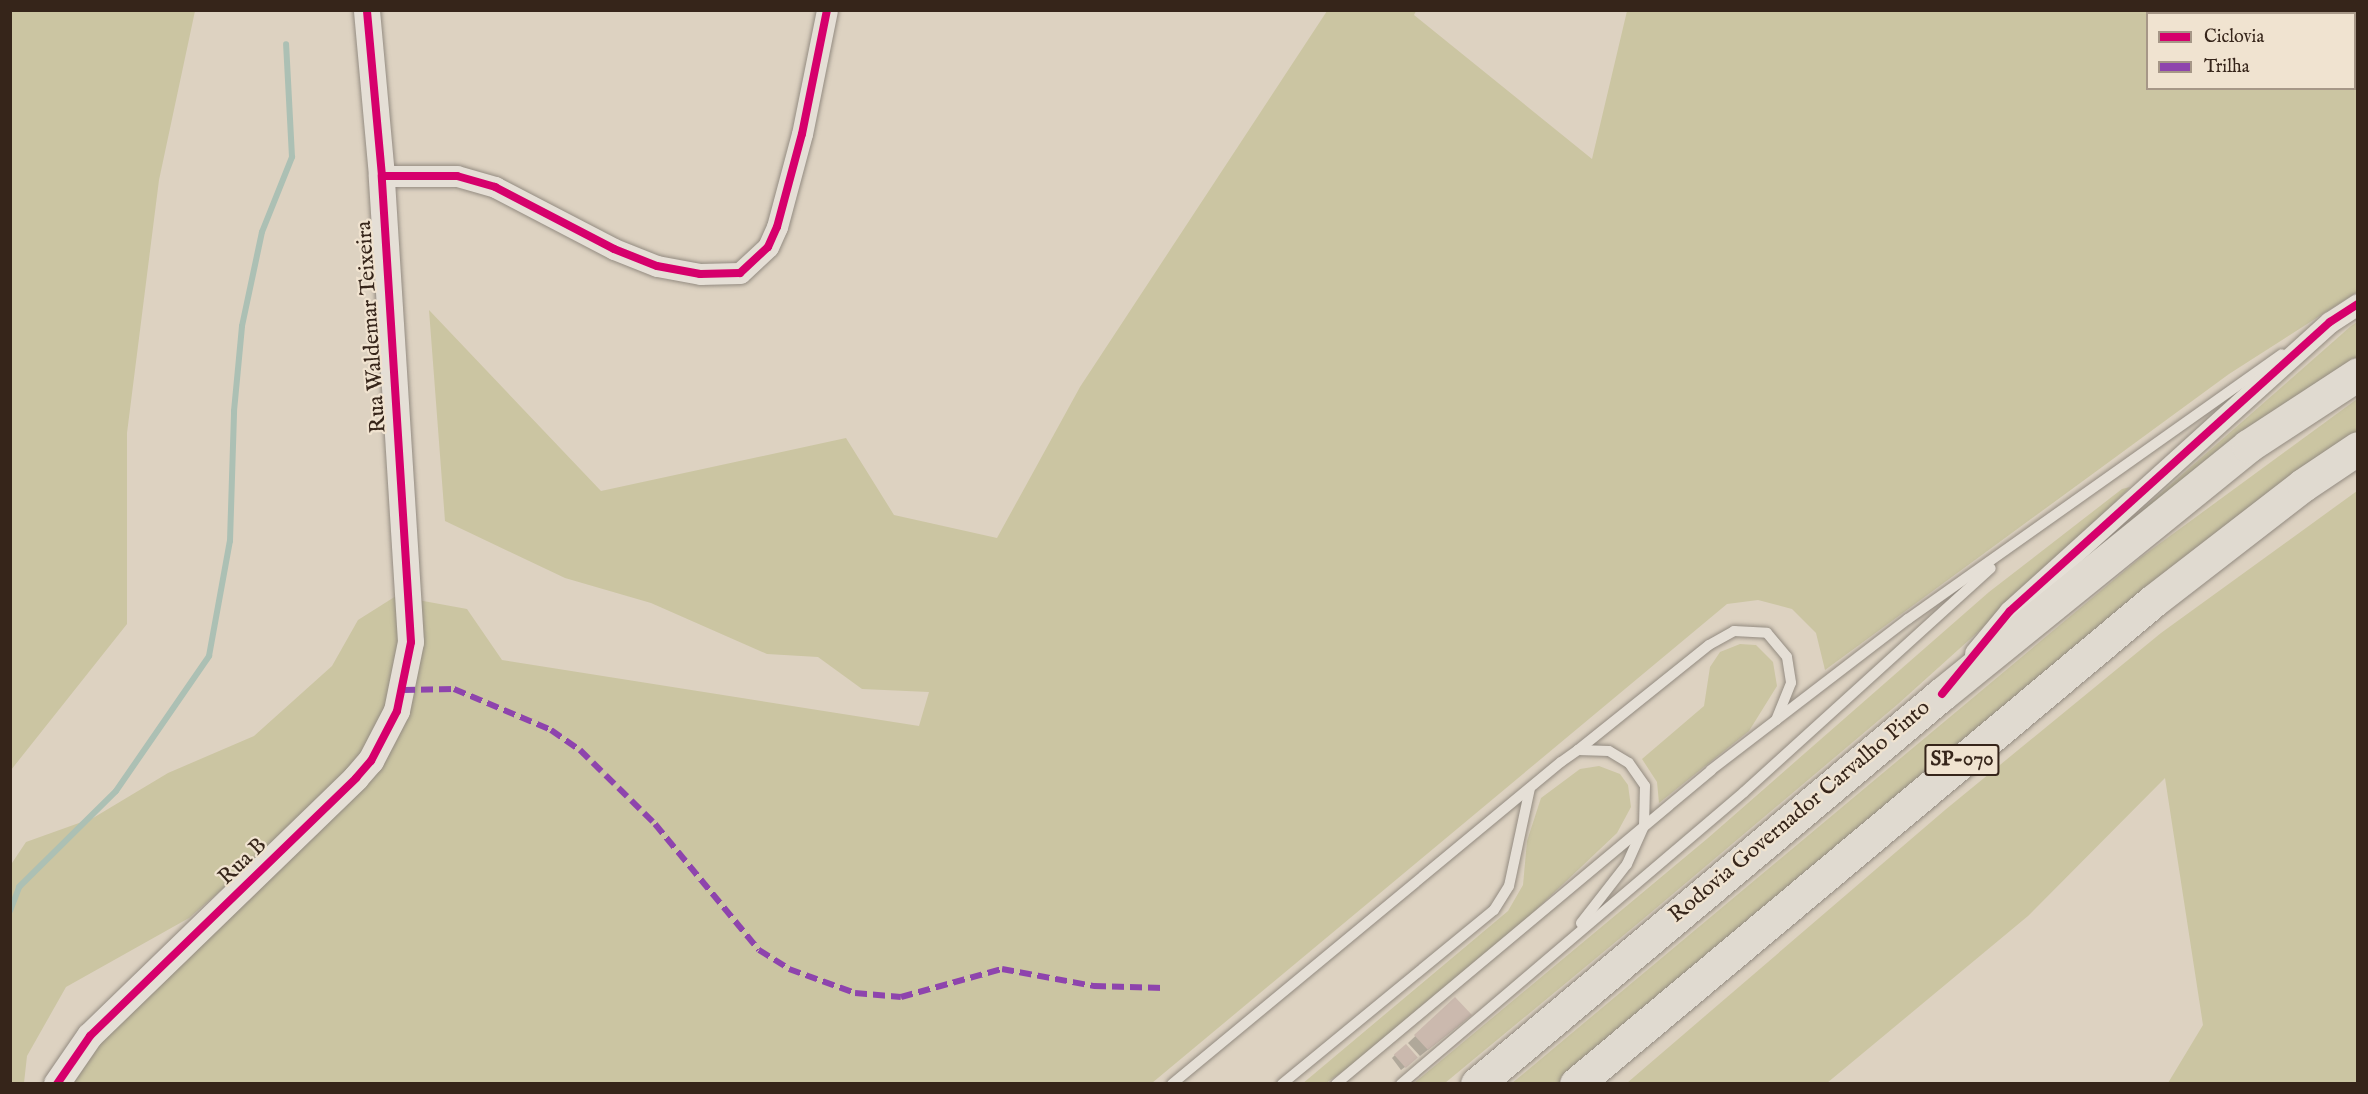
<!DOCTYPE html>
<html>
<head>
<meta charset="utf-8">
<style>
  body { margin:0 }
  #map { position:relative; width:2368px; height:1094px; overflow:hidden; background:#ddd2c1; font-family:"IM FELL English",serif }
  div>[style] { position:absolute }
  .green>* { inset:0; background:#cbc5a2 }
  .shadow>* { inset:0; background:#0003 }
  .stream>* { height:6px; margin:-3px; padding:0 3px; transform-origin:3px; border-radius:3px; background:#acc0b4 }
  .building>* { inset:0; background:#cbb9ae; transform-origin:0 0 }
  .roads { filter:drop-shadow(0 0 2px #938b81) drop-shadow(0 0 2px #938b81) }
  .service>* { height:10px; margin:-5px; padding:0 5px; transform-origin:5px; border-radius:5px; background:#e5dfd6 }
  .minor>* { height:21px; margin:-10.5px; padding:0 10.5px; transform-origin:10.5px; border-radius:10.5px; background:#e5dfd6 }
  .tertiary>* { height:26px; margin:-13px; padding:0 13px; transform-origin:13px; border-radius:13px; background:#e5dfd6 }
  .motorway>* { height:33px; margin:-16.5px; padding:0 16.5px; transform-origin:16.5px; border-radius:16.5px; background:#e0dad0 }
  .quiet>* { height:6px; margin-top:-3px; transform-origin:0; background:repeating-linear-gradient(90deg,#8e44ad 0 12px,transparent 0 18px) }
  .cycleway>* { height:8px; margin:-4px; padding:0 4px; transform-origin:4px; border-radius:4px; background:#d6006c }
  span { translate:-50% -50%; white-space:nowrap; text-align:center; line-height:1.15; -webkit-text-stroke:4.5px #f0e3d0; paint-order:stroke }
  .shield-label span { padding:2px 4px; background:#f0e3d0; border:2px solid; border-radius:4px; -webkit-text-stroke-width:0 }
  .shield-label { font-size:21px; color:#36251a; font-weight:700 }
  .street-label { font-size:22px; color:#36251a }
  .frame { position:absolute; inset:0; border:12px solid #36251a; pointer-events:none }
  .legend { position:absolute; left:2146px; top:12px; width:210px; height:78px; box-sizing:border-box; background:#f0e3d0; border:2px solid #a69787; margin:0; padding:8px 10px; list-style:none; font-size:18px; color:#36251a }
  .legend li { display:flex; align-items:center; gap:12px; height:30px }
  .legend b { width:30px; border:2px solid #a69787 }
</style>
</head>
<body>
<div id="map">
  <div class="green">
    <i style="clip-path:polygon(11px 10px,195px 11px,159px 180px,127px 433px,127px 624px,11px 770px)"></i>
    <i style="clip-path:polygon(evenodd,1327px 11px,1416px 11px,1414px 15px,1592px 159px,1627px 11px,2357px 11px,2357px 292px,2229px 374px,1825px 670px,1816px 633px,1792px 609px,1758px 600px,1727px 604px,1152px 1083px,55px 1083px,259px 857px,189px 918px,66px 987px,27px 1056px,24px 1083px,11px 1083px,10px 866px,26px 842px,93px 818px,168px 773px,254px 736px,332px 666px,358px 620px,396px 596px,467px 609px,502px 660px,919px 726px,929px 692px,862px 689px,818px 657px,767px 654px,651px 603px,565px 578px,445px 521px,429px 310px,601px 491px,846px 438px,894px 515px,997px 538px,1080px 387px,1327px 11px,2148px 14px,2354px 14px,2354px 88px,2148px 88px,2148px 14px)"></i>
    <i style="clip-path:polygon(2357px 322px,2357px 357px,2102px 545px,2351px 326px)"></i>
    <i style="clip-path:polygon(2357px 399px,2357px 439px,1563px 1083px,1511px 1084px,2140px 558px)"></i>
    <i style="clip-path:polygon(2130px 487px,2069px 550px,1898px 704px,1642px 920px,1445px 1083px,1413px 1084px,1708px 838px,1989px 592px,2122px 489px)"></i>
    <i style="clip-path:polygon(2357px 491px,2357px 1083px,2168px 1083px,2203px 1025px,2165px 778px,2028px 916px,1827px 1083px,1627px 1083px,1945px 810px,2161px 633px)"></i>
    <i style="clip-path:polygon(1740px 644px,1756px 645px,1773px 662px,1777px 686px,1749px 731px,1659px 803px,1657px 782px,1642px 759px,1704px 706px,1710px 667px,1720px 652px)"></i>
    <i style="clip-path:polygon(1599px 766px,1620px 774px,1628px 785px,1631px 807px,1617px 833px,1522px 923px,1352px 1065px,1326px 1083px,1302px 1084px,1508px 911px,1523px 885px,1527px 841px,1541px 798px,1580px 769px)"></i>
  </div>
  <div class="shadow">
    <i style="clip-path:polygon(1455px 999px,1463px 1022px,1420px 1056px,1408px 1043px)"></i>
    <i style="clip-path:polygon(1395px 1055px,1413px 1061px,1401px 1070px,1392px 1058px)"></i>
  </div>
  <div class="stream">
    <i style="left:10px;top:911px;width:26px;rotate:-69deg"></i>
    <i style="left:19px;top:887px;width:136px;rotate:-44.7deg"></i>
    <i style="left:116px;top:791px;width:164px;rotate:-55.4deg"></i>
    <i style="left:209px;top:656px;width:117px;rotate:-79.7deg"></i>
    <i style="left:230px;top:541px;width:130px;rotate:-88.2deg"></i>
    <i style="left:234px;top:411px;width:85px;rotate:-84.6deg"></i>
    <i style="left:242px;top:326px;width:96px;rotate:-78deg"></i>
    <i style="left:262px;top:232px;width:81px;rotate:-68.2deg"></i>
    <i style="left:292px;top:157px;width:113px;rotate:-93deg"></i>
  </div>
  <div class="building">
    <i style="clip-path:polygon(1455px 997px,1472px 1015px,1428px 1050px,1414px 1035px)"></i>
    <i style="left:1406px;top:1044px;width:18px;height:16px;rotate:49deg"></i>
  </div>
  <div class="roads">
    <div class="service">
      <i style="left:1578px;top:750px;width:168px;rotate:-38.7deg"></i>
      <i style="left:1709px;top:645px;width:29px;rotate:-29deg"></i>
      <i style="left:1734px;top:631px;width:33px;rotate:3deg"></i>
      <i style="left:1767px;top:633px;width:31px;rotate:50deg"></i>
      <i style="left:1787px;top:657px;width:26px;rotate:81deg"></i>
      <i style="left:1791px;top:683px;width:40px;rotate:112deg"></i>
      <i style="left:1172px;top:1084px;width:505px;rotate:-39.62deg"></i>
      <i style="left:1561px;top:762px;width:21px;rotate:-35deg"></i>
      <i style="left:1578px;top:750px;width:31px;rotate:2deg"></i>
      <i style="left:1609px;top:751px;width:23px;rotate:31deg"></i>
      <i style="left:1629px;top:763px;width:28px;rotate:55deg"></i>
      <i style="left:1645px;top:786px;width:40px;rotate:91.4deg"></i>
      <i style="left:1644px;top:826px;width:42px;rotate:114.1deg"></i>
      <i style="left:1627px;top:864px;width:75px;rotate:127.9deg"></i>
      <i style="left:1282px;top:1084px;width:274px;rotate:-39.4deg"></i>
      <i style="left:1494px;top:910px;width:28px;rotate:-58deg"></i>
      <i style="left:1509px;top:886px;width:100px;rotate:-77.9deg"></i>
      <i style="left:1336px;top:1084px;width:489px;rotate:-39.9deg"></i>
      <i style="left:1711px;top:770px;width:248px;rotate:-37.5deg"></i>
      <i style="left:1908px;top:619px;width:458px;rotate:-35.3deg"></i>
      <i style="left:1401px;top:1084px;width:450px;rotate:-40.4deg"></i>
      <i style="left:1744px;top:792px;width:333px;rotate:-42.2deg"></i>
    </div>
    <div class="minor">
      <i style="left:382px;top:176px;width:75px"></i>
      <i style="left:457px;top:176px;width:40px;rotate:16deg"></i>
      <i style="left:495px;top:187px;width:134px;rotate:27.5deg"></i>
      <i style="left:614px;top:249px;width:46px;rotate:21.6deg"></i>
      <i style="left:657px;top:266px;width:44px;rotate:10.5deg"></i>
      <i style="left:700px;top:274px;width:40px;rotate:-1.4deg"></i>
      <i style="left:740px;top:273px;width:38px;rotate:-43deg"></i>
      <i style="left:768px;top:247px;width:22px;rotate:-66deg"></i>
      <i style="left:777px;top:227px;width:96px;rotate:-75deg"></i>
      <i style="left:802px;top:134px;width:126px;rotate:-78.6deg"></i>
      <i style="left:1975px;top:653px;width:55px;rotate:-50.2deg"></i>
      <i style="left:2010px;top:611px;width:431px;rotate:-42.1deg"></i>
      <i style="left:2330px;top:322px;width:33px;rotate:-33deg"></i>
    </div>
    <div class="tertiary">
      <i style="left:57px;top:1084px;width:58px;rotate:-55.5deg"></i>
      <i style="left:90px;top:1036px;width:371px;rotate:-44.1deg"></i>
      <i style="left:356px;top:778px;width:23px;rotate:-49deg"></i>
      <i style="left:371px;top:761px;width:56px;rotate:-62.5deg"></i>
      <i style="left:397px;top:711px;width:70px;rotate:-78.5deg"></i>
      <i style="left:411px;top:642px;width:467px;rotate:-93.6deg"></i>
      <i style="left:382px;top:176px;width:167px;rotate:-95.2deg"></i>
    </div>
    <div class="motorway">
      <i style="left:1477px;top:1084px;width:607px;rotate:-39.99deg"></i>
      <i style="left:1942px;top:694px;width:394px;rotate:-39deg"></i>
      <i style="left:2248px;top:446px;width:131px;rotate:-33.2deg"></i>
      <i style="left:1576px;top:1084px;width:752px;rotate:-39.93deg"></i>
      <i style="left:2153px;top:601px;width:190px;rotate:-37.7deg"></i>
      <i style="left:2303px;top:485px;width:66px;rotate:-33.9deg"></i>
    </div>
  </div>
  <div class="quiet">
    <i style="left:403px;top:690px;width:51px;rotate:-1.1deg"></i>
    <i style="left:454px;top:689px;width:105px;rotate:22.9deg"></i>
    <i style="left:551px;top:730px;width:35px;rotate:35deg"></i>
    <i style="left:580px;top:750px;width:105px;rotate:44.6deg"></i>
    <i style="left:655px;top:824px;width:163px;rotate:50.5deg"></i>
    <i style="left:759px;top:950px;width:36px;rotate:32deg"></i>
    <i style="left:789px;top:969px;width:70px;rotate:20deg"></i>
    <i style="left:855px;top:993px;width:46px;rotate:5deg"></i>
    <i style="left:901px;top:997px;width:105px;rotate:-15.5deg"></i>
    <i style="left:1002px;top:969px;width:94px;rotate:10.5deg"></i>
    <i style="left:1094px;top:986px;width:70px;rotate:1.6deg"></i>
  </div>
  <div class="cycleway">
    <i style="left:382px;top:176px;width:75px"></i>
    <i style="left:457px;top:176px;width:40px;rotate:16deg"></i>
    <i style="left:495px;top:187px;width:134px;rotate:27.5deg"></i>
    <i style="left:614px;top:249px;width:46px;rotate:21.6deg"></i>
    <i style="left:657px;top:266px;width:44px;rotate:10.5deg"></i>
    <i style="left:700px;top:274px;width:40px;rotate:-1.4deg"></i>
    <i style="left:740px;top:273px;width:38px;rotate:-43deg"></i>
    <i style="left:768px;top:247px;width:22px;rotate:-66deg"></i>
    <i style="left:777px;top:227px;width:96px;rotate:-75deg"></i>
    <i style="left:802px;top:134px;width:126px;rotate:-78.6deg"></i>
    <i style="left:1942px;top:694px;width:107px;rotate:-50.7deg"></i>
    <i style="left:2010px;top:611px;width:431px;rotate:-42.1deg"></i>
    <i style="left:2330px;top:322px;width:33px;rotate:-33deg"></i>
    <i style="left:57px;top:1084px;width:58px;rotate:-55.5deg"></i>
    <i style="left:90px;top:1036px;width:371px;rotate:-44.1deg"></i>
    <i style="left:356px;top:778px;width:23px;rotate:-49deg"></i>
    <i style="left:371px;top:761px;width:56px;rotate:-62.5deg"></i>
    <i style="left:397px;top:711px;width:70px;rotate:-78.5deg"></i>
    <i style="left:411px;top:642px;width:467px;rotate:-93.6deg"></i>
    <i style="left:382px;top:176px;width:167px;rotate:-95.2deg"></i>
  </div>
  <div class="shield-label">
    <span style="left:1962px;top:760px">SP-070</span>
  </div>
  <div class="street-label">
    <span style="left:372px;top:327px;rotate:-94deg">Rua Waldemar Teixeira</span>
    <span style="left:1800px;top:812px;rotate:-40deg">Rodovia Governador Carvalho Pinto</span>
    <span style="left:243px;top:862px;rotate:-44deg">Rua B</span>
  </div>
  <div class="frame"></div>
  <ul class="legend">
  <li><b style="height:8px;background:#d6006c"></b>Ciclovia</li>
  <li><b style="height:8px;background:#8e44ad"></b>Trilha</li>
  </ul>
</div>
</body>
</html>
